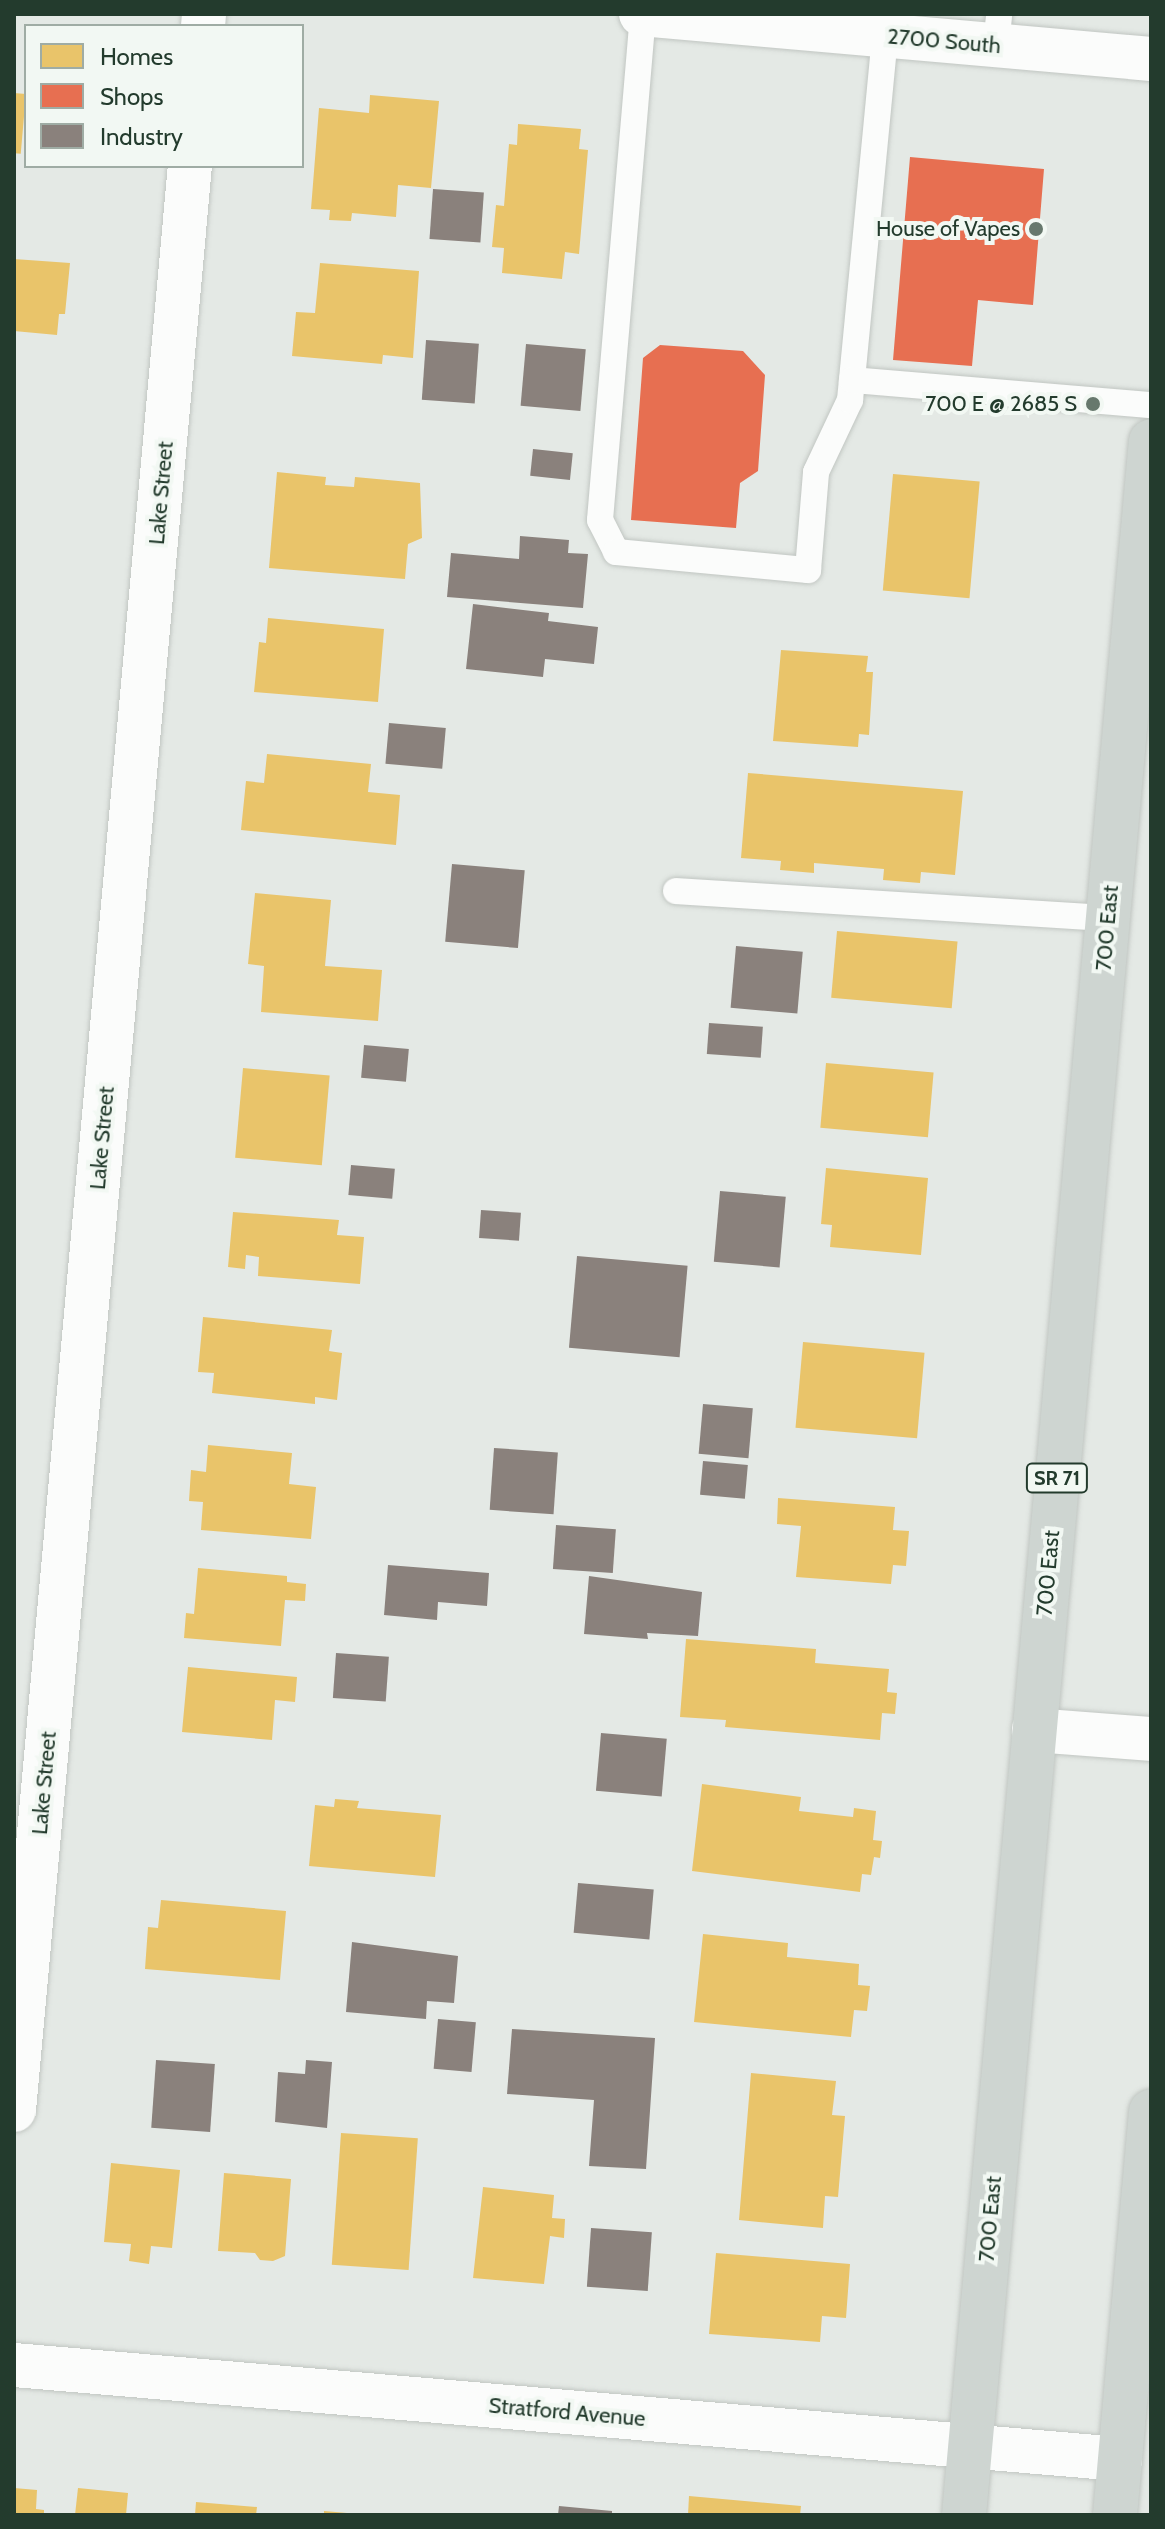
<!DOCTYPE html>
<html>
<head>
<meta charset="utf-8">
<style>
  body { margin:0 }
  #map { position:relative; width:1165px; height:2529px; overflow:hidden; background:#e4e9e5; font-family:Cabin,sans-serif }
  div>[style] { position:absolute }
  .homes>* { inset:0; background:#e9c46a; transform-origin:0 0 }
  .shops>* { inset:0; background:#e76f51 }
  .industry>* { inset:0; background:#8a817c; transform-origin:0 0 }
  .roads { filter:drop-shadow(0 0 2px #c1c6c2) drop-shadow(0 0 2px #c1c6c2) }
  .lane>* { height:26px; margin:-13px; padding:0 13px; transform-origin:13px; border-radius:13px; background:#fbfcfb }
  .street>* { height:44px; margin:-22px; padding:0 22px; transform-origin:22px; border-radius:22px; background:#fbfcfb }
  .secondary>* { height:44px; margin:-22px; padding:0 22px; transform-origin:22px; border-radius:22px; background:#fbfcfb }
  .primary>* { height:44px; margin:-22px; padding:0 22px; transform-origin:22px; border-radius:22px; background:#ced5d1 }
  .dots>* { width:22px; height:22px; translate:-50% -50%; box-sizing:border-box; border:4px solid #f2f8f3; border-radius:50% }
  span { translate:-50% -50%; white-space:nowrap; text-align:center; line-height:1.15; -webkit-text-stroke:8px #f2f8f3; paint-order:stroke }
  .shield-label span { padding:2px 6px; background:#f2f8f3; border:2px solid; border-radius:6px; -webkit-text-stroke-width:0 }
  .shield-label { font-size:20px; color:#233b2d; font-weight:700 }
  .street-label { font-size:22px; color:#233b2d }
  .poi-label { font-size:22px; color:#233b2d }
  .right { translate:-100% -50%; text-align:right }
  .frame { position:absolute; inset:0; border:16px solid #233b2d; pointer-events:none }
  .legend { position:absolute; left:24px; top:24px; width:280px; height:144px; box-sizing:border-box; background:#f2f8f3; border:2px solid #9faca4; margin:0; padding:10px 14px; list-style:none; font-size:24px; color:#233b2d }
  .legend li { display:flex; align-items:center; gap:16px; height:40px }
  .legend b { width:40px; border:2px solid #9faca4 }
</style>
</head>
<body>
<div id="map">
  <div class="homes">
    <i style="left:14px;top:93px;width:12px;height:60px;rotate:5deg"></i>
    <i style="clip-path:polygon(370px 95px,439px 101px,431px 188px,398px 185px,396px 217px,352px 213px,351px 221px,329px 220px,330px 210px,311px 209px,319px 108px,369px 113px)"></i>
    <i style="clip-path:polygon(518px 124px,581px 129px,579px 149px,588px 150px,579px 254px,565px 252px,562px 279px,502px 273px,504px 248px,492px 247px,496px 205px,504px 206px,509px 144px,517px 145px)"></i>
    <i style="clip-path:polygon(14px 259px,70px 263px,65px 314px,59px 314px,57px 335px,14px 331px)"></i>
    <i style="clip-path:polygon(320px 263px,419px 271px,413px 358px,383px 355px,382px 364px,292px 356px,296px 312px,315px 313px)"></i>
    <i style="clip-path:polygon(277px 472px,326px 477px,325px 485px,354px 487px,355px 477px,420px 483px,422px 538px,408px 544px,405px 579px,269px 568px)"></i>
    <i style="left:893px;top:474px;width:87px;height:117px;rotate:5deg"></i>
    <i style="clip-path:polygon(268px 618px,384px 629px,378px 702px,254px 692px,259px 642px,266px 643px)"></i>
    <i style="clip-path:polygon(781px 650px,868px 656px,866px 672px,873px 672px,869px 735px,859px 734px,858px 747px,773px 741px)"></i>
    <i style="clip-path:polygon(267px 754px,371px 764px,368px 792px,400px 795px,396px 845px,241px 830px,246px 781px,264px 783px)"></i>
    <i style="clip-path:polygon(748px 773px,963px 791px,955px 875px,921px 872px,920px 883px,883px 880px,884px 869px,814px 863px,814px 873px,780px 870px,781px 861px,741px 858px)"></i>
    <i style="clip-path:polygon(255px 893px,331px 900px,325px 966px,382px 970px,378px 1021px,261px 1012px,264px 966px,248px 964px)"></i>
    <i style="left:837px;top:931px;width:121px;height:67px;rotate:5deg"></i>
    <i style="left:826px;top:1063px;width:108px;height:65px;rotate:5deg"></i>
    <i style="left:243px;top:1068px;width:87px;height:90px;rotate:5deg"></i>
    <i style="clip-path:polygon(826px 1168px,928px 1178px,921px 1255px,830px 1247px,832px 1225px,821px 1224px)"></i>
    <i style="clip-path:polygon(233px 1212px,339px 1220px,337px 1235px,364px 1237px,360px 1284px,258px 1276px,259px 1257px,246px 1255px,245px 1269px,228px 1267px)"></i>
    <i style="clip-path:polygon(203px 1317px,332px 1330px,329px 1351px,342px 1353px,337px 1400px,315px 1397px,315px 1404px,212px 1393px,214px 1373px,198px 1372px)"></i>
    <i style="left:803px;top:1342px;width:122px;height:86px;rotate:5deg"></i>
    <i style="clip-path:polygon(208px 1445px,292px 1453px,289px 1484px,316px 1487px,311px 1539px,201px 1530px,203px 1502px,189px 1501px,191px 1470px,206px 1472px)"></i>
    <i style="clip-path:polygon(778px 1498px,895px 1507px,893px 1530px,909px 1531px,906px 1566px,893px 1565px,891px 1584px,796px 1577px,801px 1526px,777px 1524px)"></i>
    <i style="clip-path:polygon(198px 1568px,287px 1576px,287px 1582px,306px 1584px,305px 1601px,285px 1600px,281px 1646px,184px 1638px,186px 1613px,194px 1614px)"></i>
    <i style="clip-path:polygon(686px 1639px,816px 1649px,815px 1663px,889px 1669px,887px 1692px,897px 1693px,895px 1714px,882px 1713px,880px 1740px,725px 1727px,726px 1720px,680px 1717px)"></i>
    <i style="clip-path:polygon(188px 1667px,297px 1677px,295px 1702px,275px 1700px,272px 1740px,182px 1732px)"></i>
    <i style="clip-path:polygon(702px 1784px,801px 1797px,799px 1811px,853px 1817px,854px 1808px,876px 1811px,873px 1840px,882px 1841px,880px 1858px,874px 1857px,871px 1875px,862px 1874px,860px 1892px,692px 1871px)"></i>
    <i style="clip-path:polygon(335px 1799px,359px 1801px,357px 1808px,441px 1815px,435px 1877px,309px 1866px,315px 1805px,334px 1807px)"></i>
    <i style="clip-path:polygon(161px 1900px,286px 1911px,280px 1980px,145px 1969px,148px 1927px,158px 1928px)"></i>
    <i style="clip-path:polygon(703px 1934px,788px 1943px,787px 1957px,859px 1964px,858px 1985px,870px 1986px,867px 2011px,854px 2010px,851px 2037px,694px 2022px)"></i>
    <i style="clip-path:polygon(751px 2073px,836px 2081px,832px 2115px,845px 2116px,838px 2197px,825px 2196px,823px 2228px,739px 2220px)"></i>
    <i style="left:341px;top:2133px;width:77px;height:132px;rotate:4deg"></i>
    <i style="clip-path:polygon(111px 2163px,180px 2170px,172px 2248px,151px 2246px,149px 2264px,129px 2261px,131px 2244px,104px 2242px)"></i>
    <i style="clip-path:polygon(224px 2173px,291px 2179px,285px 2256px,273px 2261px,260px 2260px,255px 2253px,218px 2251px)"></i>
    <i style="clip-path:polygon(483px 2187px,554px 2195px,552px 2218px,565px 2219px,564px 2238px,550px 2236px,544px 2284px,473px 2278px)"></i>
    <i style="clip-path:polygon(716px 2253px,850px 2264px,846px 2318px,822px 2316px,820px 2342px,709px 2334px)"></i>
    <i style="clip-path:polygon(14px 2488px,37px 2490px,36px 2509px,44px 2510px,44px 2515px,14px 2515px)"></i>
    <i style="clip-path:polygon(78px 2488px,128px 2493px,126px 2515px,75px 2515px)"></i>
    <i style="clip-path:polygon(689px 2496px,801px 2506px,800px 2515px,688px 2515px)"></i>
    <i style="clip-path:polygon(196px 2502px,257px 2507px,256px 2515px,195px 2515px)"></i>
    <i style="clip-path:polygon(324px 2511px,347px 2513px,347px 2515px,324px 2515px)"></i>
  </div>
  <div class="shops">
    <i style="clip-path:polygon(910px 157px,1044px 169px,1033px 305px,978px 300px,972px 366px,893px 360px)"></i>
    <i style="clip-path:polygon(660px 345px,743px 351px,765px 375px,758px 471px,740px 483px,736px 528px,631px 520px,643px 358px)"></i>
  </div>
  <div class="industry">
    <i style="left:433px;top:189px;width:51px;height:50px;rotate:4deg"></i>
    <i style="left:426px;top:340px;width:53px;height:60px;rotate:4deg"></i>
    <i style="left:526px;top:344px;width:60px;height:62px;rotate:5deg"></i>
    <i style="left:533px;top:449px;width:40px;height:27px;rotate:6deg"></i>
    <i style="clip-path:polygon(520px 536px,569px 540px,568px 553px,588px 554px,583px 608px,447px 597px,451px 553px,519px 559px)"></i>
    <i style="clip-path:polygon(473px 604px,549px 613px,548px 621px,598px 627px,594px 664px,545px 659px,543px 677px,466px 669px)"></i>
    <i style="left:389px;top:723px;width:57px;height:41px;rotate:5deg"></i>
    <i style="left:452px;top:864px;width:73px;height:78px;rotate:5deg"></i>
    <i style="left:736px;top:946px;width:67px;height:62px;rotate:5deg"></i>
    <i style="left:709px;top:1023px;width:54px;height:31px;rotate:4deg"></i>
    <i style="left:364px;top:1045px;width:45px;height:33px;rotate:5deg"></i>
    <i style="left:351px;top:1165px;width:44px;height:30px;rotate:5deg"></i>
    <i style="left:720px;top:1191px;width:66px;height:71px;rotate:5deg"></i>
    <i style="left:481px;top:1210px;width:40px;height:28px;rotate:4deg"></i>
    <i style="left:577px;top:1256px;width:111px;height:92px;rotate:5deg"></i>
    <i style="left:703px;top:1404px;width:50px;height:50px;rotate:5deg"></i>
    <i style="left:494px;top:1448px;width:64px;height:62px;rotate:4deg"></i>
    <i style="left:703px;top:1461px;width:45px;height:34px;rotate:5deg"></i>
    <i style="left:556px;top:1525px;width:60px;height:44px;rotate:4deg"></i>
    <i style="clip-path:polygon(388px 1565px,489px 1573px,487px 1606px,438px 1602px,437px 1620px,384px 1615px)"></i>
    <i style="clip-path:polygon(589px 1576px,702px 1592px,698px 1636px,647px 1633px,648px 1639px,584px 1634px)"></i>
    <i style="left:336px;top:1653px;width:53px;height:45px;rotate:4deg"></i>
    <i style="left:601px;top:1733px;width:66px;height:58px;rotate:5deg"></i>
    <i style="left:578px;top:1883px;width:76px;height:50px;rotate:5deg"></i>
    <i style="clip-path:polygon(352px 1942px,458px 1956px,454px 2003px,427px 2001px,426px 2019px,346px 2012px)"></i>
    <i style="left:438px;top:2019px;width:38px;height:50px;rotate:5deg"></i>
    <i style="clip-path:polygon(512px 2029px,655px 2038px,646px 2169px,589px 2166px,594px 2100px,507px 2094px)"></i>
    <i style="left:156px;top:2060px;width:59px;height:68px;rotate:4deg"></i>
    <i style="clip-path:polygon(306px 2060px,332px 2062px,327px 2128px,275px 2122px,278px 2072px,305px 2074px)"></i>
    <i style="left:591px;top:2228px;width:61px;height:59px;rotate:4deg"></i>
    <i style="clip-path:polygon(559px 2506px,612px 2511px,612px 2515px,558px 2515px)"></i>
  </div>
  <div class="roads">
    <div class="lane">
      <i style="left:643px;top:14px;width:508px;rotate:94.86deg"></i>
      <i style="left:600px;top:520px;width:36px;rotate:63deg"></i>
      <i style="left:616px;top:552px;width:193px;rotate:5.4deg"></i>
      <i style="left:808px;top:570px;width:98px;rotate:-85.3deg"></i>
      <i style="left:816px;top:472px;width:80px;rotate:-64.7deg"></i>
      <i style="left:850px;top:400px;width:367px;rotate:-84.5deg"></i>
      <i style="left:996px;top:45px;width:31px;rotate:-84deg"></i>
      <i style="left:852px;top:380px;width:300px;rotate:4.8deg"></i>
      <i style="left:676px;top:891px;width:433px;rotate:3.6deg"></i>
    </div>
    <div class="street">
      <i style="left:203px;top:26px;width:12px;rotate:-85deg"></i>
      <i style="left:1034px;top:1730px;width:117px;rotate:4.4deg"></i>
      <i style="left:14px;top:2110px;width:1952px;rotate:-84.83deg"></i>
      <i style="left:14px;top:2365px;width:1110px;rotate:4.86deg"></i>
    </div>
    <div class="secondary">
      <i style="left:641px;top:14px;width:512px;rotate:5.04deg"></i>
    </div>
    <div class="primary">
      <i style="left:964px;top:2515px;width:2082px;rotate:-84.85deg"></i>
      <i style="left:1115px;top:2515px;width:405px;rotate:-84.9deg"></i>
    </div>
  </div>
  <div class="dots">
    <i style="left:1036px;top:229px;background:#67786d"></i>
    <i style="left:1093px;top:404px;background:#67786d"></i>
  </div>
  <div class="shield-label">
    <span style="left:1057px;top:1478px">SR 71</span>
  </div>
  <div class="street-label">
    <span style="left:944px;top:41px;rotate:5deg">2700 South</span>
    <span style="left:161px;top:493px;rotate:-85deg">Lake Street</span>
    <span style="left:1107px;top:928px;rotate:-85deg">700 East</span>
    <span style="left:102px;top:1138px;rotate:-85deg">Lake Street</span>
    <span style="left:1048px;top:1573px;rotate:-85deg">700 East</span>
    <span style="left:44px;top:1783px;rotate:-85deg">Lake Street</span>
    <span style="left:990px;top:2219px;rotate:-85deg">700 East</span>
    <span style="left:567px;top:2412px;rotate:5deg">Stratford Avenue</span>
  </div>
  <div class="poi-label">
    <span class="right" style="left:1020px;top:229px">House of Vapes</span>
    <span class="right" style="left:1077px;top:404px">700 E @ 2685 S</span>
  </div>
  <div class="frame"></div>
  <ul class="legend">
  <li><b style="height:22px;background:#e9c46a"></b>Homes</li>
  <li><b style="height:22px;background:#e76f51"></b>Shops</li>
  <li><b style="height:22px;background:#8a817c"></b>Industry</li>
  </ul>
</div>
</body>
</html>
